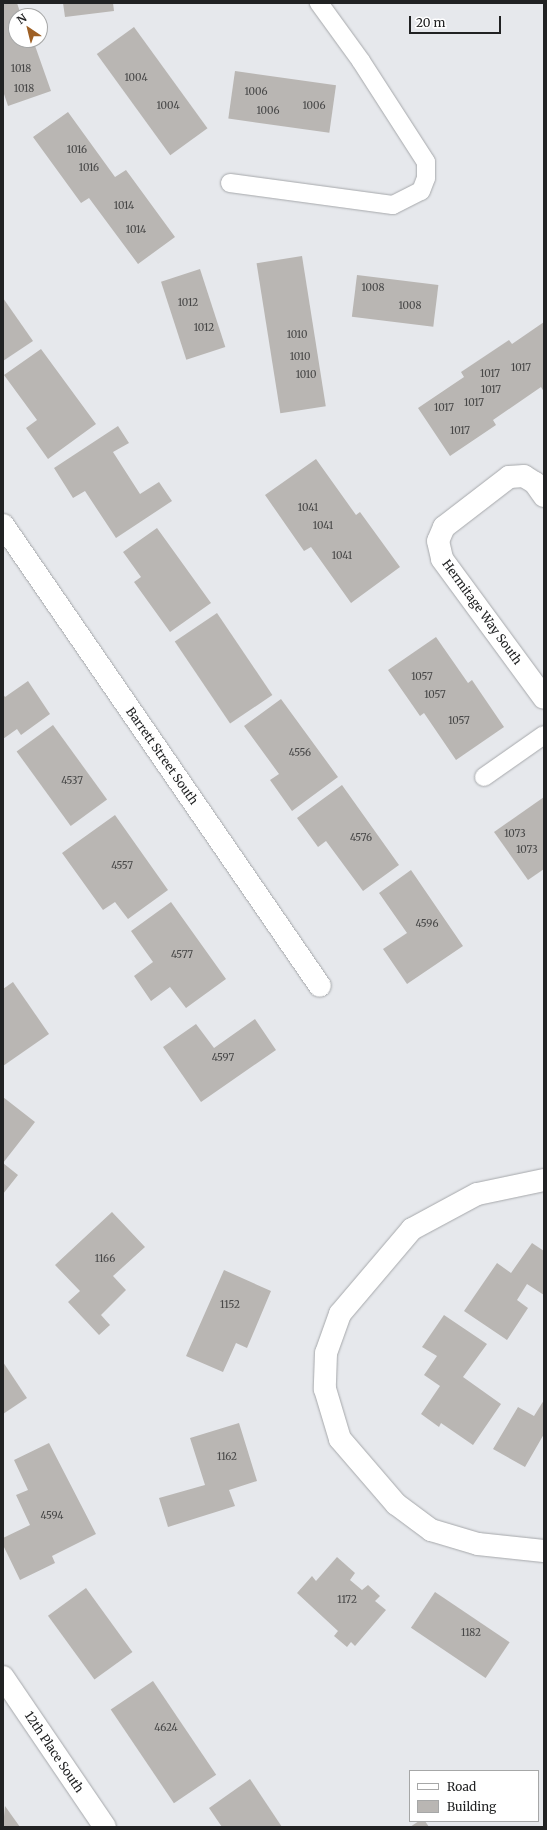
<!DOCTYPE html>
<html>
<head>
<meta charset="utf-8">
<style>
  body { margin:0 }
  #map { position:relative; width:547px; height:1830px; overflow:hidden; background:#e6e8ec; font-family:Merriweather,serif }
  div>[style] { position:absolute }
  .building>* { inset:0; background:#b9b6b3; transform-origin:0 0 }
  .roads { filter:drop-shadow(0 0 1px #a6a8ab) drop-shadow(0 0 1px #a6a8ab) }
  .service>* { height:18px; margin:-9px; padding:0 9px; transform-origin:9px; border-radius:9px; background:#fff }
  .minor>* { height:22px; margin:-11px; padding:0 11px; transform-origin:11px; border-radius:11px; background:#fff }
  span { translate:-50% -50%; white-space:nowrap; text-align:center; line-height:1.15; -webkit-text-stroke:3.5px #fff; paint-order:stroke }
  .number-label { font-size:10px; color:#474747 }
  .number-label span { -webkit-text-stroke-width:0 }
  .street-label { font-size:12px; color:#212223 }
  .frame { position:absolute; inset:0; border:4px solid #212223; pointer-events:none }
  .legend { position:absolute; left:409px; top:1770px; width:130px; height:52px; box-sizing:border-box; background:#fff; border:1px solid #a6a7a7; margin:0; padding:5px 7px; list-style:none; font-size:12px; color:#212223 }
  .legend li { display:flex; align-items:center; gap:8px; height:20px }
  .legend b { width:20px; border:1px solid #a6a7a7 }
  .north { position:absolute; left:8px; top:8px; width:40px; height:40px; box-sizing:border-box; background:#fff; border:1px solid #a6a7a7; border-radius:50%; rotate:325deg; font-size:11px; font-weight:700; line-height:16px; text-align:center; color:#212223 }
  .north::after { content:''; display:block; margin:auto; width:14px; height:18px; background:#9e6025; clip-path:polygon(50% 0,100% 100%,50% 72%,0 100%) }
  .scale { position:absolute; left:409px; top:16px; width:92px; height:18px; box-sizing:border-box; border:2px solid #212223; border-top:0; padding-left:5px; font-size:12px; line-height:14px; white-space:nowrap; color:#212223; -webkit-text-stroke:3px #fff; paint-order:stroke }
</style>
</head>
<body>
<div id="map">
  <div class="building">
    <i style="clip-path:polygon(3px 3px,17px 3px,20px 12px,23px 11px,25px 16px,16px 16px,16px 40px,33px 40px,51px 91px,8px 106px,3px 91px)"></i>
    <i style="clip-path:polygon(63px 3px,113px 3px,114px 11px,65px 17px)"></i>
    <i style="left:134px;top:27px;width:125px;height:46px;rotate:54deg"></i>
    <i style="left:235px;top:71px;width:102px;height:48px;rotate:8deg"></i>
    <i style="clip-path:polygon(68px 112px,115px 177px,126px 170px,175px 237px,138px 264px,89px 198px,81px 203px,33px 137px)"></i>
    <i style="left:302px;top:256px;width:152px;height:46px;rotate:81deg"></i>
    <i style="left:200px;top:269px;width:82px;height:41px;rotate:72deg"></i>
    <i style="left:357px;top:275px;width:82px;height:42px;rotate:7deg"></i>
    <i style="clip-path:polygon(3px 298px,33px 341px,3px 361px)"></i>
    <i style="clip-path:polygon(544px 322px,544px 392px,541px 387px,493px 420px,496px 425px,450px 456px,418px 408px,464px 377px,461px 372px,509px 340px,512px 344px)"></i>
    <i style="clip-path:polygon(41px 349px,96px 424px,48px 459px,26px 428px,37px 420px,4px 375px)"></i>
    <i style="clip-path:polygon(118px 426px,129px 443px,113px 452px,140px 494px,159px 482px,172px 501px,116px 538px,85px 491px,73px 498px,54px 468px)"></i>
    <i style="clip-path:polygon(316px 459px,356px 515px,360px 512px,400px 567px,351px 603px,311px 547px,304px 551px,265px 495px)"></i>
    <i style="clip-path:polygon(157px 528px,211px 603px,170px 632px,134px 582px,141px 577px,123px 552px)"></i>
    <i style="left:217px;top:613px;width:99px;height:51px;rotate:56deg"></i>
    <i style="clip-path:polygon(436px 637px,468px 683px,472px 680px,504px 727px,456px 760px,424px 713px,420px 716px,388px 670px)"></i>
    <i style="clip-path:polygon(28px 681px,50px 714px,21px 735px,17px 729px,3px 739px,3px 694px,5px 697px)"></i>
    <i style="clip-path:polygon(281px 699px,338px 777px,292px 811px,270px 780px,279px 774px,244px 726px)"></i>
    <i style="left:53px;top:725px;width:92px;height:45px;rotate:54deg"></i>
    <i style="clip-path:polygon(342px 785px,399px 865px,363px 891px,326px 841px,318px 847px,297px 818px)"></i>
    <i style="clip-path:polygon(544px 797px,544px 869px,528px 880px,494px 832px)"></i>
    <i style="clip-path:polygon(115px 815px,168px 890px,128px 919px,115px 902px,103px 910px,62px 853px)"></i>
    <i style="clip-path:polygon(411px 870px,463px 946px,407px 984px,383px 949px,407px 933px,379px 893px)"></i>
    <i style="clip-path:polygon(171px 902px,226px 979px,186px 1008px,170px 987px,151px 1001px,134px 976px,153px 962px,131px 931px)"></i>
    <i style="clip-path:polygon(13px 982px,49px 1034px,3px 1066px,3px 989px)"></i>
    <i style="clip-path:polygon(255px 1019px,276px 1050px,201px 1102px,163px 1047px,196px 1024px,214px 1048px)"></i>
    <i style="clip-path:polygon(3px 1097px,35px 1122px,3px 1163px,18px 1175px,3px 1194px)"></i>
    <i style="clip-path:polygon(112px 1212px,145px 1247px,113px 1276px,126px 1290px,101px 1315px,110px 1325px,99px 1335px,68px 1302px,80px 1291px,55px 1265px)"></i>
    <i style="clip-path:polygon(532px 1243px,544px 1251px,544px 1295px,527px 1284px,517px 1300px,528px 1308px,507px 1340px,464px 1311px,497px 1263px,511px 1273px)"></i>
    <i style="clip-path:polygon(224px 1270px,271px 1291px,247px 1348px,236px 1343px,223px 1372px,186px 1356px)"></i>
    <i style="clip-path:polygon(444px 1315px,487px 1344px,463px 1377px,501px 1404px,473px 1445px,441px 1423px,439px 1427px,421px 1414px,440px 1386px,424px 1375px,437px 1356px,422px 1347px)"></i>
    <i style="clip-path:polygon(3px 1362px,27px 1398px,3px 1414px)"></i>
    <i style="clip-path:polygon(544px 1400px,544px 1434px,525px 1467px,493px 1449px,518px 1407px,534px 1416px)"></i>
    <i style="clip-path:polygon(239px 1423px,257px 1481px,229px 1490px,235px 1506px,168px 1527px,159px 1498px,205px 1485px,190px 1438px)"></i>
    <i style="clip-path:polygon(49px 1443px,96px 1534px,52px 1556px,55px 1563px,20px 1580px,3px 1545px,3px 1538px,30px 1525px,16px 1495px,28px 1490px,14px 1460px)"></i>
    <i style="clip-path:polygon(337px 1557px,355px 1573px,350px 1580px,362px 1590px,368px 1585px,380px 1596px,375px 1601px,386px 1610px,355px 1646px,351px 1642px,347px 1647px,334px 1636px,338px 1631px,297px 1593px,312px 1576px,316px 1581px)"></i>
    <i style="left:86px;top:1588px;width:79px;height:47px;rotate:54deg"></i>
    <i style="left:435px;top:1592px;width:90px;height:43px;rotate:34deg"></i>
    <i style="left:153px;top:1681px;width:113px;height:51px;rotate:56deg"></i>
    <i style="clip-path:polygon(250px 1779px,282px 1827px,222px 1827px,209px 1808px)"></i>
    <i style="clip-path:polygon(5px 1806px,20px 1827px,3px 1827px)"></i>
    <i style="clip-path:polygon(419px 1821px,425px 1821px,429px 1827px,410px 1827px)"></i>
  </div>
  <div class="roads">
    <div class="service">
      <i style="left:230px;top:183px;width:164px;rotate:7.7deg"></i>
      <i style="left:393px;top:205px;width:31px;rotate:-27deg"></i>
      <i style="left:421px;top:191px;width:14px;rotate:-69deg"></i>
      <i style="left:426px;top:178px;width:16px;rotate:-90deg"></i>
      <i style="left:426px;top:162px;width:120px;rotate:-122.8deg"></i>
      <i style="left:361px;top:61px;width:72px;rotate:-125.9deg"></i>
      <i style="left:484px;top:777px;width:73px;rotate:-35deg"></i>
    </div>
    <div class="minor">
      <i style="left:544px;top:496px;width:16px;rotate:-125deg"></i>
      <i style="left:535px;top:483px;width:13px;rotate:-148deg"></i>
      <i style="left:524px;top:476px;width:15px;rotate:176deg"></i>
      <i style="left:509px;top:477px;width:82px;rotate:142.4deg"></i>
      <i style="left:444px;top:527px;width:15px;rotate:113deg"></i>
      <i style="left:438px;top:541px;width:18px;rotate:77deg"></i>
      <i style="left:442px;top:559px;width:172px;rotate:53.7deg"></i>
      <i style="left:3px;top:525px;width:559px;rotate:55.49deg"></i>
      <i style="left:544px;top:1180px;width:68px;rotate:168.2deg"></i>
      <i style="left:477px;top:1194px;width:74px;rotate:151.7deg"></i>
      <i style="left:412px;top:1229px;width:111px;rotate:130.3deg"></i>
      <i style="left:340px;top:1314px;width:41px;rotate:109.7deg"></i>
      <i style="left:326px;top:1353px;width:36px;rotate:92deg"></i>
      <i style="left:325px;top:1389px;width:52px;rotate:73.3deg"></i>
      <i style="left:340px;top:1439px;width:86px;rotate:49.3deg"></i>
      <i style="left:396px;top:1504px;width:44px;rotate:36.6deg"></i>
      <i style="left:431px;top:1530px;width:49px;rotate:16.6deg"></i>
      <i style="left:478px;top:1544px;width:66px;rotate:6.1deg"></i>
      <i style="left:3px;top:1677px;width:181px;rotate:55.8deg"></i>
    </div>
  </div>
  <div class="number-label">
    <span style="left:21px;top:69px">1018</span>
    <span style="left:136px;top:78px">1004</span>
    <span style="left:24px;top:89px">1018</span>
    <span style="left:256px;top:92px">1006</span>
    <span style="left:168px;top:106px">1004</span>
    <span style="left:314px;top:106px">1006</span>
    <span style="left:268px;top:111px">1006</span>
    <span style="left:77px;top:150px">1016</span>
    <span style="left:89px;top:168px">1016</span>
    <span style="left:124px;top:206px">1014</span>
    <span style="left:136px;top:230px">1014</span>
    <span style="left:373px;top:288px">1008</span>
    <span style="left:188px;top:303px">1012</span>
    <span style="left:410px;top:306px">1008</span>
    <span style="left:204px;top:328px">1012</span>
    <span style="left:297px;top:335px">1010</span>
    <span style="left:300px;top:357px">1010</span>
    <span style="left:521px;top:368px">1017</span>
    <span style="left:490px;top:374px">1017</span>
    <span style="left:306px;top:375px">1010</span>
    <span style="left:491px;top:390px">1017</span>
    <span style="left:474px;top:403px">1017</span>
    <span style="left:444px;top:408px">1017</span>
    <span style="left:460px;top:431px">1017</span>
    <span style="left:308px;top:508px">1041</span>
    <span style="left:323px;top:526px">1041</span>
    <span style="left:342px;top:556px">1041</span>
    <span style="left:422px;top:677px">1057</span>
    <span style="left:435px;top:695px">1057</span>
    <span style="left:459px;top:721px">1057</span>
    <span style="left:300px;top:753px">4556</span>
    <span style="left:72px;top:781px">4537</span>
    <span style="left:515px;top:834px">1073</span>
    <span style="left:361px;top:838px">4576</span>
    <span style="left:527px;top:850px">1073</span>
    <span style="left:122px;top:866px">4557</span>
    <span style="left:427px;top:924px">4596</span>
    <span style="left:182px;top:955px">4577</span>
    <span style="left:223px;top:1058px">4597</span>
    <span style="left:105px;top:1259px">1166</span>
    <span style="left:230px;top:1305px">1152</span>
    <span style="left:227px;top:1457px">1162</span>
    <span style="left:52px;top:1516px">4594</span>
    <span style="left:347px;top:1600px">1172</span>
    <span style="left:471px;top:1633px">1182</span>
    <span style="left:166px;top:1728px">4624</span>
  </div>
  <div class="street-label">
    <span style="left:482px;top:612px;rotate:54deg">Hermitage Way South</span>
    <span style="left:162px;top:756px;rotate:55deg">Barrett Street South</span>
    <span style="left:54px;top:1752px;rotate:56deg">12th Place South</span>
  </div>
  <div class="frame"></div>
  <ul class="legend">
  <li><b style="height:5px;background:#fff"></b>Road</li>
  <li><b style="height:11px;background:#b9b6b3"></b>Building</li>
  </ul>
  <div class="north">N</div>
  <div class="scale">20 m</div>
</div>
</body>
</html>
